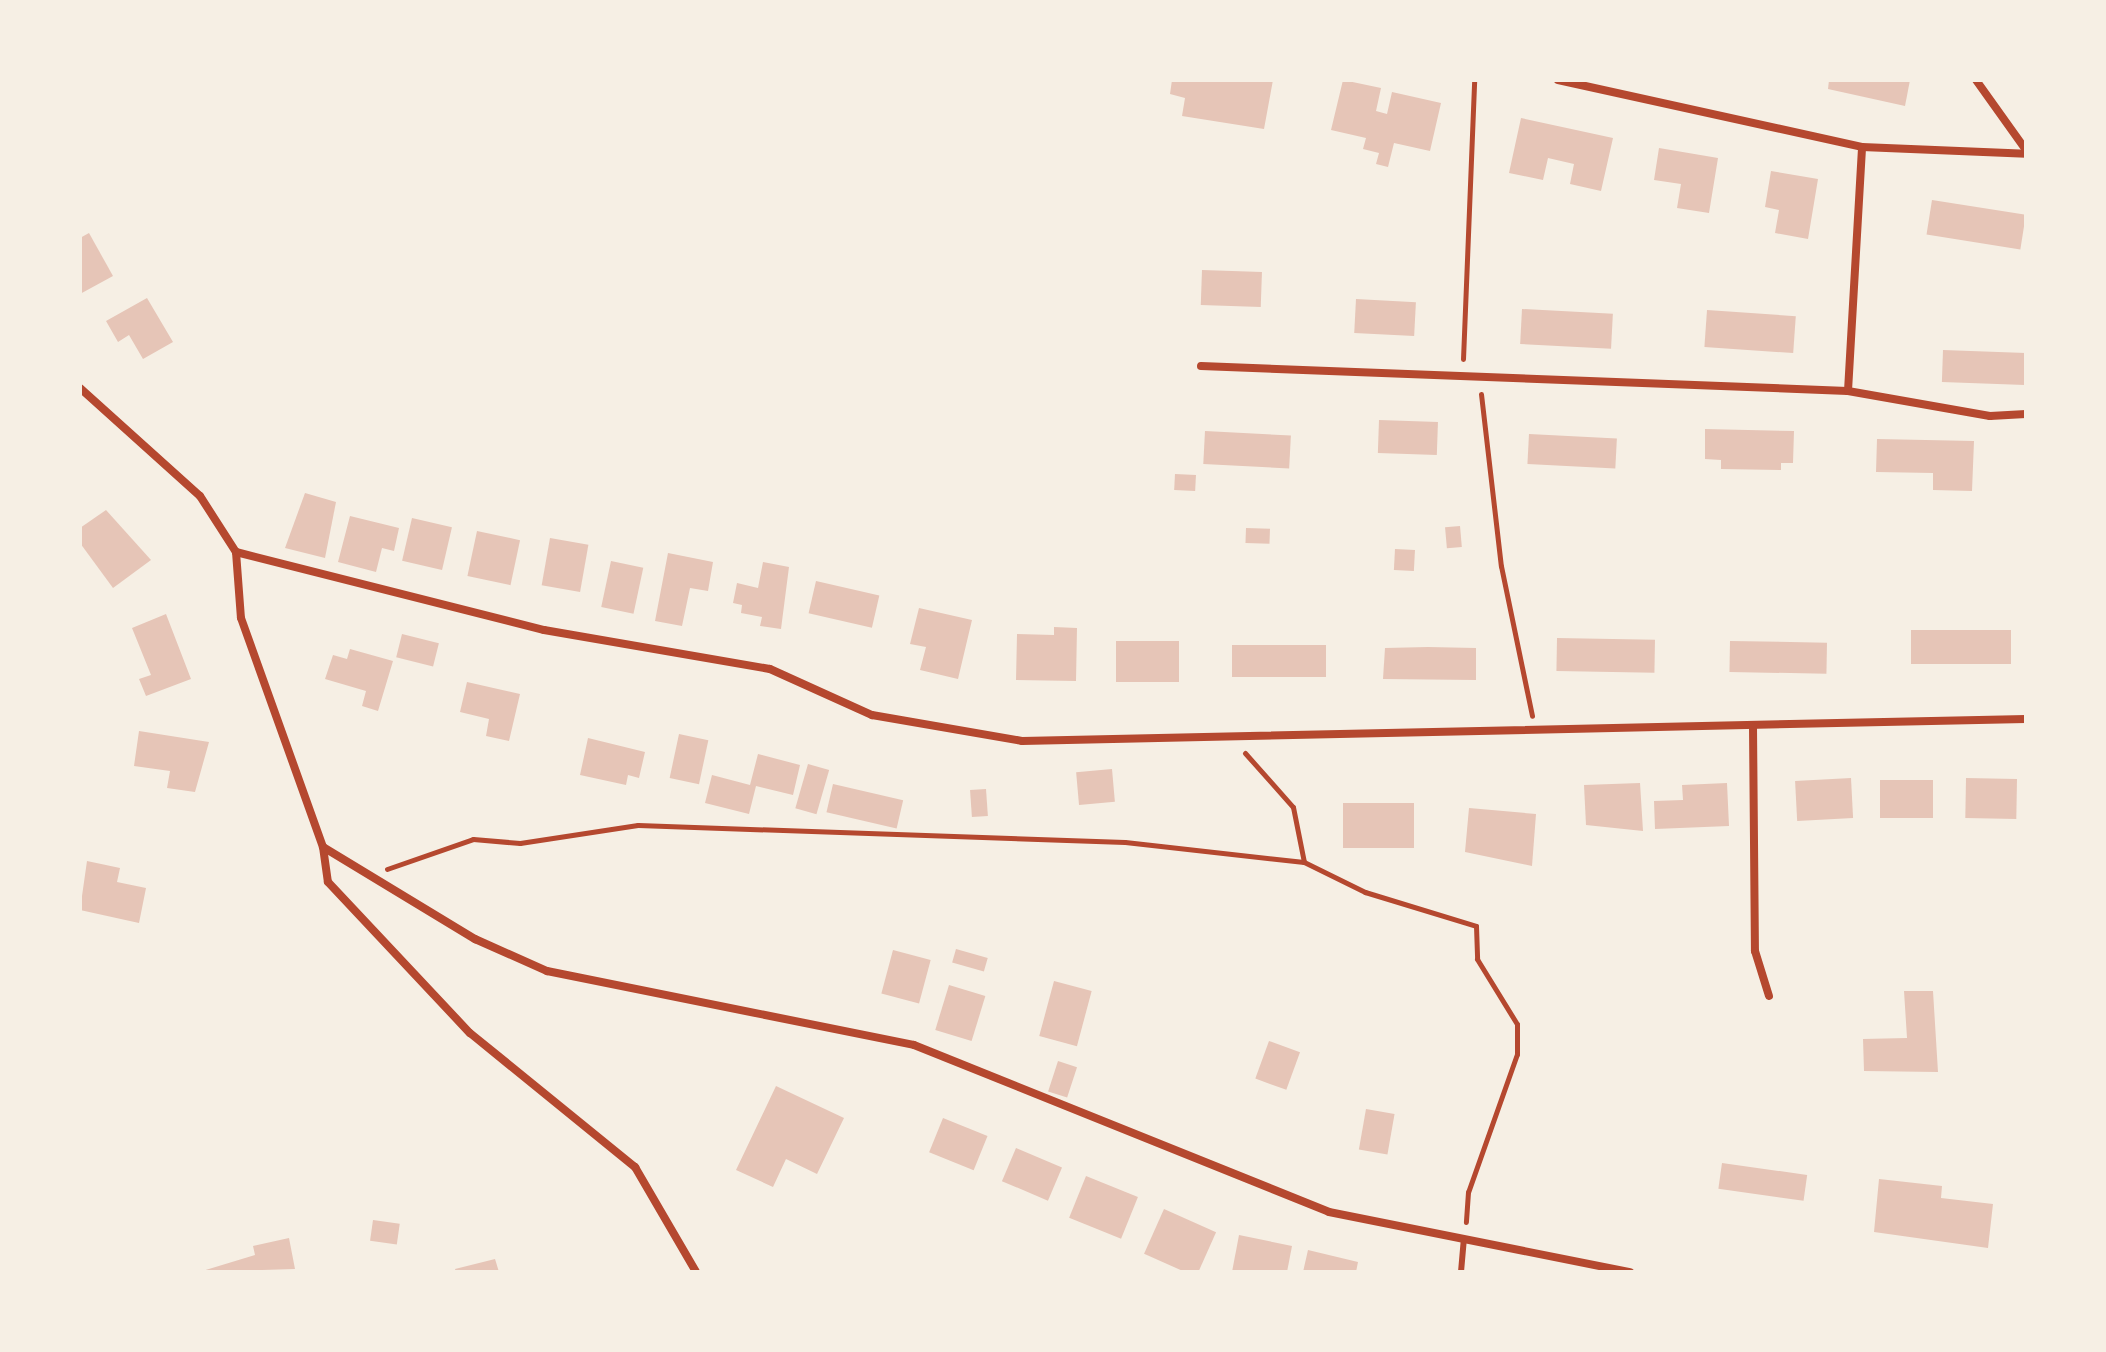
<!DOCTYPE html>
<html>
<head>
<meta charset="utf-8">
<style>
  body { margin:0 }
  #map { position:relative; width:2106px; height:1352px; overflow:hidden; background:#f6efe4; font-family:"IBM Plex Sans",sans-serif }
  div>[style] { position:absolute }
  .building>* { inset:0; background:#e6c5b7; transform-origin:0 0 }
  .path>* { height:5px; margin:-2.5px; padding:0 2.5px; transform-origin:2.5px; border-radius:2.5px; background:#b5482f }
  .service>* { height:6px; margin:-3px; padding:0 3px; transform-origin:3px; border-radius:3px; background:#b5482f }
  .minor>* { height:8px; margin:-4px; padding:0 4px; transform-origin:4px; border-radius:4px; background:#b5482f }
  span { translate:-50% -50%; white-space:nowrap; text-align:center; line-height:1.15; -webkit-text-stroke:6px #f6efe4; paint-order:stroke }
  .frame { position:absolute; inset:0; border:82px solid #f6efe4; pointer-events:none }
</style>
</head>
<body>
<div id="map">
  <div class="building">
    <i style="clip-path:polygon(1172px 80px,1273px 80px,1264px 129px,1182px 116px,1185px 98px,1170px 94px)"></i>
    <i style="clip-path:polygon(1343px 80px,1381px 88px,1376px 111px,1387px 114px,1392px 92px,1441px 103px,1430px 151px,1394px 143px,1388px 167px,1376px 164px,1379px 153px,1363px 149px,1366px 138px,1331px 130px)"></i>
    <i style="clip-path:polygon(1829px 80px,1910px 80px,1905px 106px,1828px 89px)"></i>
    <i style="clip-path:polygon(1521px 118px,1613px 138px,1601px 191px,1570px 184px,1574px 164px,1548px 158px,1543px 180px,1509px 173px)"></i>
    <i style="clip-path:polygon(1659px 148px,1718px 158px,1709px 213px,1677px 208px,1681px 184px,1654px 180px)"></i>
    <i style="clip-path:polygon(1771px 171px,1818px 179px,1808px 239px,1775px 233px,1779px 210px,1765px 207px)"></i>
    <i style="left:1932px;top:200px;width:95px;height:35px;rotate:9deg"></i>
    <i style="clip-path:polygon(89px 233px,113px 276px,80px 294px,80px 238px)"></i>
    <i style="left:1202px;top:270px;width:60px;height:35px;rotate:2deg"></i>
    <i style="clip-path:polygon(147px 298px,173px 342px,143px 359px,129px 335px,118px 342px,106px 321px)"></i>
    <i style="left:1356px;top:299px;width:60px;height:34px;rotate:3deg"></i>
    <i style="left:1522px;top:309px;width:91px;height:35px;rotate:3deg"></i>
    <i style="left:1707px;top:310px;width:89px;height:37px;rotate:4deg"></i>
    <i style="left:1943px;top:350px;width:83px;height:32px;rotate:2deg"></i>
    <i style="left:1379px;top:420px;width:59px;height:33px;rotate:2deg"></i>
    <i style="clip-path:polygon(1705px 429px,1794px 431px,1793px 463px,1781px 463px,1781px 470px,1721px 469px,1721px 460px,1705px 459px)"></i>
    <i style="left:1205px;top:431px;width:86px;height:33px;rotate:3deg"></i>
    <i style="left:1529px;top:434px;width:88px;height:30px;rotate:3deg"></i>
    <i style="clip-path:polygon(1877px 439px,1974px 441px,1972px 491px,1933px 490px,1933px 473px,1876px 472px)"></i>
    <i style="left:1175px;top:474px;width:21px;height:16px;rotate:3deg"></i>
    <i style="clip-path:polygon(305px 493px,336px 502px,325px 558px,285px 548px)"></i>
    <i style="clip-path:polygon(106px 510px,151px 560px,113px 588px,80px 543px,80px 528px)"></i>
    <i style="clip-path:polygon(350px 516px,399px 528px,394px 551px,382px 548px,376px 572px,338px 562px)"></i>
    <i style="left:412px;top:518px;width:41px;height:44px;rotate:13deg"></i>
    <i style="left:1460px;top:526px;width:21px;height:15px;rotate:85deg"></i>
    <i style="left:1246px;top:528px;width:24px;height:15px;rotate:2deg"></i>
    <i style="left:477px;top:531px;width:44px;height:46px;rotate:12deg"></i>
    <i style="left:550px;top:538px;width:39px;height:48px;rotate:10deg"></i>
    <i style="left:1395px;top:549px;width:20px;height:21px;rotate:3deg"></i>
    <i style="clip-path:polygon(668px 553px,713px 562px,708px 591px,690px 588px,682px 626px,655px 621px)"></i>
    <i style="left:611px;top:561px;width:33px;height:47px;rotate:12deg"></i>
    <i style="clip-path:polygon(763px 562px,789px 567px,781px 629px,760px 626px,762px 617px,741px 613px,742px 605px,733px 603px,737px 583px,758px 588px)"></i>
    <i style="left:816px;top:581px;width:65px;height:33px;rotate:13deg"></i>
    <i style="clip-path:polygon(919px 608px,972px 620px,958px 679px,920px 670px,926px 647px,910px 644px)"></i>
    <i style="clip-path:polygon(166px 614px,191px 679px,146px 696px,139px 679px,151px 675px,132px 628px)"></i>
    <i style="clip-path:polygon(1054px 627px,1077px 628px,1076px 681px,1016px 680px,1017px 634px,1054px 635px)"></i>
    <i style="left:2011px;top:630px;width:34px;height:100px;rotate:90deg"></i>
    <i style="left:402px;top:634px;width:38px;height:24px;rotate:14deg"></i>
    <i style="left:1557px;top:638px;width:98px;height:33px;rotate:1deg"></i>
    <i style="left:1116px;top:641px;width:63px;height:41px"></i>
    <i style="left:1730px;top:641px;width:97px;height:31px;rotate:1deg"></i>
    <i style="left:1326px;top:645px;width:32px;height:94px;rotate:90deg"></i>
    <i style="clip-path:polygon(1428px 647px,1476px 648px,1476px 680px,1383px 679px,1385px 648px)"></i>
    <i style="clip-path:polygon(350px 649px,393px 661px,378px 711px,362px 706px,366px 691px,325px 679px,333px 655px,347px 659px)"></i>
    <i style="clip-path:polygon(467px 682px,520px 694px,509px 741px,486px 736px,489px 719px,460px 712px)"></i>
    <i style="clip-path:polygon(139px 731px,209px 742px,195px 792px,167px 788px,170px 771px,134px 766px)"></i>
    <i style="left:679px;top:734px;width:30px;height:45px;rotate:12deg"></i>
    <i style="clip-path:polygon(588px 738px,645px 752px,639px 778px,628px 775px,626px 785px,580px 775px)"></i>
    <i style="clip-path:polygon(758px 754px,800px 765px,793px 795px,756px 786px,749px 814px,705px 803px,712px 775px,750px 785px)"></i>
    <i style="left:808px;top:764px;width:22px;height:46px;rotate:16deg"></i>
    <i style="left:1112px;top:769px;width:33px;height:36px;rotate:85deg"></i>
    <i style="left:1851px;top:778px;width:40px;height:56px;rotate:87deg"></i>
    <i style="left:1966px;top:778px;width:51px;height:40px;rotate:1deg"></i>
    <i style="left:1880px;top:780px;width:53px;height:38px"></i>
    <i style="clip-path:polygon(1640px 783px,1643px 831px,1586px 825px,1584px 785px)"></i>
    <i style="clip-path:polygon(1727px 783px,1729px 826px,1655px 829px,1654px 801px,1683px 800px,1682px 785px)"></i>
    <i style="left:833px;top:784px;width:72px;height:29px;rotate:13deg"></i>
    <i style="left:986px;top:789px;width:27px;height:16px;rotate:86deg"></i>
    <i style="left:1414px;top:803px;width:45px;height:71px;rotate:90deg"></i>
    <i style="clip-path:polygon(1469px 808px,1536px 814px,1532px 866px,1465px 852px)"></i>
    <i style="clip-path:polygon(87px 861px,120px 868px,117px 882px,146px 888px,139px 923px,80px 910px)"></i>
    <i style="left:956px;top:949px;width:33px;height:14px;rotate:16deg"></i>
    <i style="left:893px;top:950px;width:39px;height:45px;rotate:15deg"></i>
    <i style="left:1054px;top:981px;width:39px;height:57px;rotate:15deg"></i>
    <i style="left:949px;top:985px;width:38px;height:47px;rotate:17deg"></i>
    <i style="clip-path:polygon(1904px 991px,1933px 991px,1938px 1072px,1864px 1071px,1863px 1039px,1907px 1038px)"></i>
    <i style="left:1269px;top:1041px;width:33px;height:40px;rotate:20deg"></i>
    <i style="left:1058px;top:1061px;width:20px;height:32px;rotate:18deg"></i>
    <i style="clip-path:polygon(776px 1086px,844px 1118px,817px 1174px,786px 1159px,773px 1187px,736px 1170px)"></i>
    <i style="left:1366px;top:1109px;width:29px;height:41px;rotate:10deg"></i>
    <i style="left:943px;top:1118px;width:48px;height:37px;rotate:22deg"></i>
    <i style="left:1016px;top:1148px;width:50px;height:36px;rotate:23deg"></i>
    <i style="left:1722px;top:1163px;width:86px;height:26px;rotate:8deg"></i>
    <i style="left:1086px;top:1176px;width:56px;height:45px;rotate:22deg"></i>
    <i style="clip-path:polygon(1879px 1179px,1942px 1186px,1941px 1198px,1993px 1204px,1988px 1248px,1874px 1232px)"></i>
    <i style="left:1164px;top:1209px;width:57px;height:49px;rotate:24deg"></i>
    <i style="left:373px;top:1220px;width:27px;height:21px;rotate:8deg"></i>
    <i style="clip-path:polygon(1239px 1235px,1292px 1246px,1287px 1272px,1232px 1272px)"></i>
    <i style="clip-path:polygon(289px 1238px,295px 1269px,199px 1272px,255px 1255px,253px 1246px)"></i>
    <i style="clip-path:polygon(1308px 1250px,1358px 1262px,1356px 1272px,1303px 1272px)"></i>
    <i style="clip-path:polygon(495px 1259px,499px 1272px,456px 1272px,455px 1269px)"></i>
  </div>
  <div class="path">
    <i style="left:1463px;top:359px;width:279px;rotate:-87.7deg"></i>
    <i style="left:1481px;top:394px;width:173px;rotate:83.4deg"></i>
    <i style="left:1501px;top:566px;width:153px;rotate:78.3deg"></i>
    <i style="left:1245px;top:753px;width:72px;rotate:48.4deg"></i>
    <i style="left:1293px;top:807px;width:56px;rotate:78.7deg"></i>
    <i style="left:387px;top:869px;width:91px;rotate:-19.2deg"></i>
    <i style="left:473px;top:839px;width:47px;rotate:4.9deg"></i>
    <i style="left:520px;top:843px;width:119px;rotate:-8.7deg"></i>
    <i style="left:638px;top:825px;width:487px;rotate:2deg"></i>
    <i style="left:1125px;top:842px;width:180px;rotate:6.4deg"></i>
    <i style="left:1304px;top:862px;width:68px;rotate:26.2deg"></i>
    <i style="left:1365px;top:892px;width:116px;rotate:17deg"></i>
    <i style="left:1476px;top:926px;width:33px;rotate:88deg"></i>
    <i style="left:1477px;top:959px;width:76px;rotate:58.4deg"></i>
    <i style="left:1517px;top:1024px;width:30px;rotate:90deg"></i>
    <i style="left:1517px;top:1054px;width:146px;rotate:109.5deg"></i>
    <i style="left:1468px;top:1192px;width:30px;rotate:94deg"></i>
  </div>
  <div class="service">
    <i style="left:1461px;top:1272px;width:32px;rotate:-85deg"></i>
  </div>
  <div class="minor">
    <i style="left:1558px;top:80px;width:311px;rotate:12.4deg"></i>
    <i style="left:1862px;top:147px;width:164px;rotate:2.4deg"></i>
    <i style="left:1976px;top:80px;width:86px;rotate:54.5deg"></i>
    <i style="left:1201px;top:366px;width:647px;rotate:2.21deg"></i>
    <i style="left:1848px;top:391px;width:144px;rotate:10deg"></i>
    <i style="left:1990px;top:416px;width:36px;rotate:-3deg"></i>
    <i style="left:80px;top:388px;width:161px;rotate:42deg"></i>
    <i style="left:200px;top:496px;width:67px;rotate:57.3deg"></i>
    <i style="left:1848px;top:391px;width:244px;rotate:-86.7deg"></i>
    <i style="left:236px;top:552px;width:318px;rotate:14.2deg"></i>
    <i style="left:544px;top:630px;width:229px;rotate:9.8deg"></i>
    <i style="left:770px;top:669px;width:112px;rotate:24.3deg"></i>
    <i style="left:872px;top:715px;width:152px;rotate:9.8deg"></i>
    <i style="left:1022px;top:741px;width:1004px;rotate:-1.26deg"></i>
    <i style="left:236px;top:552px;width:66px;rotate:85.7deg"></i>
    <i style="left:241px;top:618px;width:243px;rotate:70.3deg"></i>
    <i style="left:323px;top:847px;width:35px;rotate:82deg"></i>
    <i style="left:328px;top:882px;width:207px;rotate:46.8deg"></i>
    <i style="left:470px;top:1033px;width:213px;rotate:39.1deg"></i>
    <i style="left:635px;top:1167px;width:121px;rotate:59.8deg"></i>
    <i style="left:1753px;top:727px;width:224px;rotate:89.5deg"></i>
    <i style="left:1755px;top:951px;width:47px;rotate:72.7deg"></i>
    <i style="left:323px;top:847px;width:178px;rotate:31.2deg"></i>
    <i style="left:475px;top:939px;width:79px;rotate:24deg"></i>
    <i style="left:547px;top:971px;width:374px;rotate:11.4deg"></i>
    <i style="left:914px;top:1045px;width:447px;rotate:21.9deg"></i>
    <i style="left:1329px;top:1212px;width:307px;rotate:11.3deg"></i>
  </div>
  <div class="frame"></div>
</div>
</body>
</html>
